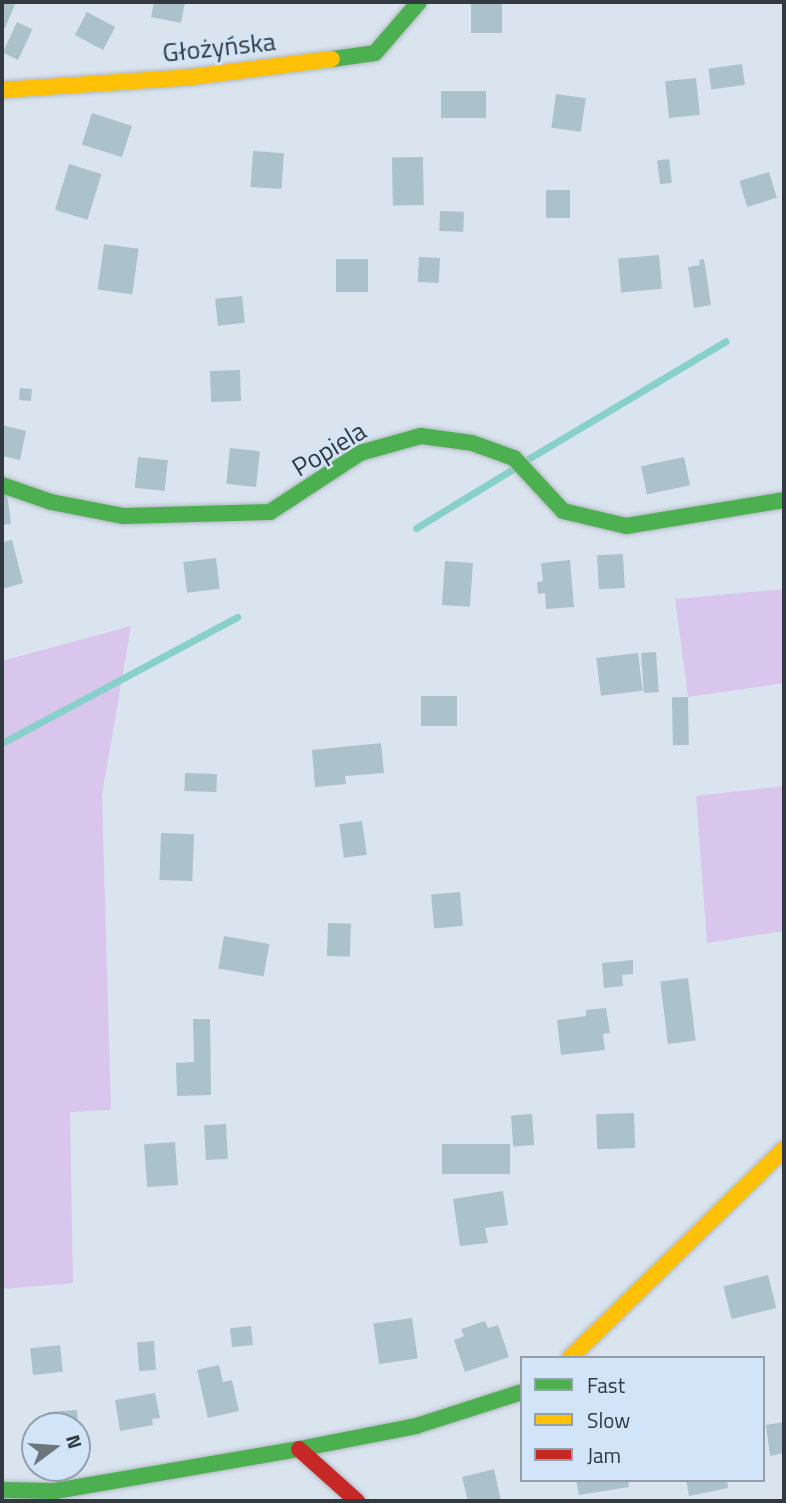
<!DOCTYPE html>
<html>
<head>
<meta charset="utf-8">
<style>
  body { margin:0 }
  #map { position:relative; width:786px; height:1503px; overflow:hidden; background:#dae4ef; font-family:"Titillium Web",sans-serif }
  div>[style] { position:absolute }
  .green>* { inset:0; background:#d9c6ec }
  .stream>* { height:7px; margin:-3.5px; padding:0 3.5px; transform-origin:3.5px; border-radius:3.5px; background:#88d0ca }
  .building>* { inset:0; background:#abc2cb; transform-origin:0 0 }
  .roads { filter:drop-shadow(0 0 2px #b2bac2) drop-shadow(0 0 2px #b2bac2) }
  .fast>* { height:16px; margin:-8px; padding:0 8px; transform-origin:8px; border-radius:8px; background:#4caf50 }
  .slow>* { height:16px; margin:-8px; padding:0 8px; transform-origin:8px; border-radius:8px; background:#ffc107 }
  .jam>* { height:16px; margin:-8px; padding:0 8px; transform-origin:8px; border-radius:8px; background:#c62828 }
  span { translate:-50% -50%; white-space:nowrap; text-align:center; line-height:1.15; -webkit-text-stroke:5px #d2e4f7; paint-order:stroke }
  .street-label { font-size:26px; color:#323940 }
  .frame { position:absolute; inset:0; border:4px solid #323940; pointer-events:none }
  .legend { position:absolute; left:520px; top:1356px; width:245px; height:126px; box-sizing:border-box; background:#d2e4f7; border:2px solid #92a0ae; margin:0; padding:9px 12px; list-style:none; font-size:21px; color:#323940 }
  .legend li { display:flex; align-items:center; gap:14px; height:35px }
  .legend b { width:35px; border:2px solid #92a0ae }
  .north { position:absolute; left:21px; top:1412px; width:70px; height:70px; box-sizing:border-box; background:#d2e4f7; border:2px solid #92a0ae; border-radius:50%; rotate:74deg; font-size:19px; font-weight:700; line-height:28px; text-align:center; color:#323940 }
  .north::after { content:''; display:block; margin:auto; width:24px; height:32px; background:#6d757d; clip-path:polygon(50% 0,100% 100%,50% 72%,0 100%) }
</style>
</head>
<body>
<div id="map">
  <div class="green">
    <i style="clip-path:polygon(784px 589px,784px 683px,688px 697px,675px 599px)"></i>
    <i style="clip-path:polygon(131px 626px,102px 795px,111px 1110px,70px 1112px,73px 1283px,2px 1289px,2px 661px)"></i>
    <i style="clip-path:polygon(784px 786px,784px 931px,707px 943px,696px 796px)"></i>
  </div>
  <div class="stream">
    <i style="left:528px;top:459px;width:230px;rotate:-30.8deg"></i>
    <i style="left:416px;top:528px;width:114px;rotate:-31.3deg"></i>
    <i style="left:2px;top:743px;width:267px;rotate:-28.2deg"></i>
  </div>
  <div class="building">
    <i style="clip-path:polygon(2px 2px,16px 2px,5px 28px,2px 27px)"></i>
    <i style="clip-path:polygon(154px 2px,185px 2px,181px 23px,151px 17px)"></i>
    <i style="left:471px;top:2px;width:31px;height:31px"></i>
    <i style="left:87px;top:12px;width:32px;height:26px;rotate:28deg"></i>
    <i style="left:17px;top:22px;width:17px;height:34px;rotate:25deg"></i>
    <i style="left:742px;top:64px;width:21px;height:34px;rotate:82deg"></i>
    <i style="left:696px;top:78px;width:37px;height:31px;rotate:84deg"></i>
    <i style="left:441px;top:91px;width:45px;height:27px"></i>
    <i style="left:556px;top:94px;width:30px;height:34px;rotate:8deg"></i>
    <i style="left:92px;top:113px;width:42px;height:33px;rotate:18deg"></i>
    <i style="left:253px;top:151px;width:31px;height:36px;rotate:4deg"></i>
    <i style="left:423px;top:157px;width:48px;height:31px;rotate:89deg"></i>
    <i style="left:669px;top:159px;width:24px;height:12px;rotate:83deg"></i>
    <i style="left:69px;top:164px;width:34px;height:48px;rotate:17deg"></i>
    <i style="left:769px;top:172px;width:27px;height:31px;rotate:73deg"></i>
    <i style="left:546px;top:190px;width:24px;height:28px"></i>
    <i style="left:440px;top:211px;width:24px;height:20px;rotate:2deg"></i>
    <i style="left:104px;top:244px;width:35px;height:46px;rotate:8deg"></i>
    <i style="left:659px;top:255px;width:34px;height:41px;rotate:85deg"></i>
    <i style="left:419px;top:257px;width:21px;height:25px;rotate:3deg"></i>
    <i style="left:336px;top:259px;width:32px;height:33px"></i>
    <i style="clip-path:polygon(704px 259px,711px 305px,694px 308px,688px 267px,700px 265px,699px 260px)"></i>
    <i style="left:242px;top:296px;width:27px;height:27px;rotate:84deg"></i>
    <i style="left:240px;top:370px;width:31px;height:30px;rotate:88deg"></i>
    <i style="left:20px;top:388px;width:12px;height:12px;rotate:5deg"></i>
    <i style="clip-path:polygon(2px 425px,26px 431px,20px 460px,2px 456px)"></i>
    <i style="left:230px;top:448px;width:30px;height:36px;rotate:6deg"></i>
    <i style="left:138px;top:457px;width:30px;height:31px;rotate:6deg"></i>
    <i style="left:684px;top:457px;width:29px;height:44px;rotate:78deg"></i>
    <i style="clip-path:polygon(7px 493px,11px 524px,2px 525px,2px 494px)"></i>
    <i style="clip-path:polygon(12px 540px,23px 583px,2px 589px,2px 542px)"></i>
    <i style="left:623px;top:554px;width:34px;height:26px;rotate:87deg"></i>
    <i style="left:216px;top:558px;width:31px;height:33px;rotate:83deg"></i>
    <i style="clip-path:polygon(570px 560px,574px 607px,546px 609px,545px 593px,538px 594px,537px 582px,543px 581px,541px 563px)"></i>
    <i style="left:445px;top:561px;width:28px;height:44px;rotate:4deg"></i>
    <i style="left:656px;top:652px;width:40px;height:15px;rotate:86deg"></i>
    <i style="left:638px;top:653px;width:38px;height:42px;rotate:83deg"></i>
    <i style="left:457px;top:696px;width:30px;height:36px;rotate:90deg"></i>
    <i style="left:688px;top:697px;width:48px;height:16px;rotate:89deg"></i>
    <i style="clip-path:polygon(381px 743px,384px 773px,345px 776px,346px 784px,315px 787px,312px 750px)"></i>
    <i style="left:185px;top:773px;width:32px;height:18px;rotate:2deg"></i>
    <i style="left:362px;top:821px;width:34px;height:23px;rotate:82deg"></i>
    <i style="left:161px;top:833px;width:33px;height:47px;rotate:2deg"></i>
    <i style="left:460px;top:892px;width:34px;height:29px;rotate:85deg"></i>
    <i style="left:328px;top:923px;width:23px;height:33px;rotate:2deg"></i>
    <i style="left:224px;top:936px;width:46px;height:33px;rotate:10deg"></i>
    <i style="clip-path:polygon(633px 960px,633px 974px,622px 975px,623px 986px,604px 988px,602px 963px)"></i>
    <i style="left:688px;top:978px;width:63px;height:28px;rotate:83deg"></i>
    <i style="clip-path:polygon(606px 1008px,610px 1033px,603px 1034px,605px 1050px,561px 1055px,557px 1020px,586px 1016px,586px 1010px)"></i>
    <i style="clip-path:polygon(193px 1019px,210px 1019px,211px 1095px,177px 1096px,176px 1063px,194px 1062px)"></i>
    <i style="left:634px;top:1113px;width:35px;height:38px;rotate:88deg"></i>
    <i style="left:532px;top:1114px;width:31px;height:21px;rotate:86deg"></i>
    <i style="left:226px;top:1124px;width:35px;height:22px;rotate:87deg"></i>
    <i style="left:175px;top:1142px;width:43px;height:31px;rotate:86deg"></i>
    <i style="left:510px;top:1144px;width:30px;height:68px;rotate:90deg"></i>
    <i style="clip-path:polygon(503px 1191px,508px 1225px,485px 1228px,488px 1243px,460px 1246px,453px 1199px)"></i>
    <i style="left:768px;top:1275px;width:34px;height:46px;rotate:76deg"></i>
    <i style="left:412px;top:1318px;width:41px;height:39px;rotate:82deg"></i>
    <i style="clip-path:polygon(485px 1321px,488px 1328px,498px 1325px,509px 1357px,465px 1372px,454px 1340px,464px 1336px,461px 1329px)"></i>
    <i style="left:251px;top:1326px;width:19px;height:21px;rotate:84deg"></i>
    <i style="left:154px;top:1341px;width:29px;height:17px;rotate:86deg"></i>
    <i style="left:60px;top:1345px;width:27px;height:30px;rotate:84deg"></i>
    <i style="clip-path:polygon(219px 1365px,223px 1382px,232px 1380px,239px 1411px,208px 1418px,197px 1370px)"></i>
    <i style="clip-path:polygon(155px 1393px,160px 1418px,152px 1419px,153px 1425px,120px 1431px,115px 1400px)"></i>
    <i style="left:77px;top:1410px;width:16px;height:29px;rotate:86deg"></i>
    <i style="clip-path:polygon(784px 1422px,784px 1453px,770px 1456px,766px 1425px)"></i>
    <i style="clip-path:polygon(494px 1469px,501px 1501px,468px 1501px,462px 1477px)"></i>
    <i style="clip-path:polygon(576px 1480px,628px 1480px,629px 1487px,579px 1495px)"></i>
    <i style="clip-path:polygon(686px 1480px,727px 1480px,728px 1488px,689px 1496px)"></i>
  </div>
  <div class="roads">
    <div class="fast">
      <i style="left:332px;top:59px;width:43px;rotate:-7.9deg"></i>
      <i style="left:375px;top:53px;width:67px;rotate:-49.2deg"></i>
      <i style="left:2px;top:485px;width:52px;rotate:19.1deg"></i>
      <i style="left:51px;top:502px;width:73px;rotate:11deg"></i>
      <i style="left:123px;top:516px;width:147px;rotate:-1.6deg"></i>
      <i style="left:270px;top:512px;width:108px;rotate:-33.2deg"></i>
      <i style="left:360px;top:453px;width:63px;rotate:-15.6deg"></i>
      <i style="left:421px;top:436px;width:51px;rotate:7.8deg"></i>
      <i style="left:472px;top:443px;width:45px;rotate:19.7deg"></i>
      <i style="left:514px;top:458px;width:72px;rotate:47.2deg"></i>
      <i style="left:563px;top:511px;width:65px;rotate:13.4deg"></i>
      <i style="left:626px;top:526px;width:160px;rotate:-9.3deg"></i>
      <i style="left:2px;top:1490px;width:53px;rotate:1.1deg"></i>
      <i style="left:55px;top:1491px;width:248px;rotate:-9.8deg"></i>
      <i style="left:299px;top:1449px;width:119px;rotate:-11.1deg"></i>
      <i style="left:416px;top:1426px;width:111px;rotate:-17.8deg"></i>
    </div>
    <div class="slow">
      <i style="left:2px;top:90px;width:189px;rotate:-3.9deg"></i>
      <i style="left:191px;top:77px;width:142px;rotate:-7.3deg"></i>
      <i style="left:570px;top:1358px;width:299px;rotate:-44.3deg"></i>
    </div>
    <div class="jam">
      <i style="left:299px;top:1449px;width:78px;rotate:41.9deg"></i>
    </div>
  </div>
  <div class="street-label">
    <span style="left:219px;top:47px;rotate:-6deg">Głożyńska</span>
    <span style="left:329px;top:449px;rotate:-31deg">Popiela</span>
  </div>
  <div class="frame"></div>
  <ul class="legend">
  <li><b style="height:9px;background:#4caf50"></b>Fast</li>
  <li><b style="height:9px;background:#ffc107"></b>Slow</li>
  <li><b style="height:9px;background:#c62828"></b>Jam</li>
  </ul>
  <div class="north">N</div>
</div>
</body>
</html>
